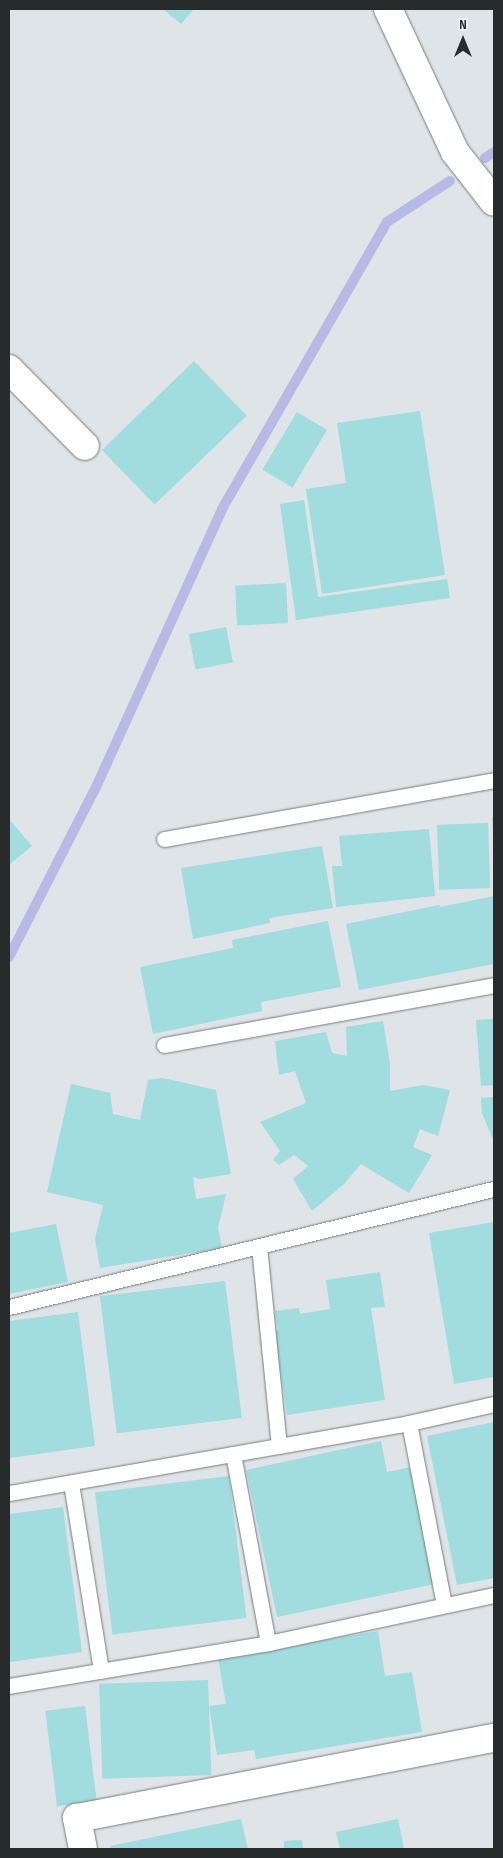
<!DOCTYPE html>
<html>
<head>
<meta charset="utf-8">
<style>
  body { margin:0 }
  #map { position:relative; width:503px; height:1858px; overflow:hidden; background:#dee4e7; font-family:"Sofia Sans Condensed",sans-serif }
  div>[style] { position:absolute }
  .stream>* { height:10px; margin:-5px; padding:0 5px; transform-origin:5px; border-radius:5px; background:#b7bae5 }
  .building>* { inset:0; background:#a1dcde; transform-origin:0 0 }
  .roads { filter:drop-shadow(0 0 1px #767c7e) drop-shadow(0 0 1px #767c7e) }
  .lane>* { height:15px; margin:-7.5px; padding:0 7.5px; transform-origin:7.5px; border-radius:7.5px; background:#fff }
  .street>* { height:28px; margin:-14px; padding:0 14px; transform-origin:14px; border-radius:14px; background:#fff }
  span { translate:-50% -50%; white-space:nowrap; text-align:center; line-height:1.15; -webkit-text-stroke:4px #ebf2f5; paint-order:stroke }
  .frame { position:absolute; inset:0; border:10px solid #282b2c; pointer-events:none }
  .north { position:absolute; left:438px; top:15px; width:50px; height:50px; -webkit-text-stroke:4px #ebf2f5; paint-order:stroke; rotate:0deg; font-size:14px; font-weight:700; line-height:20px; text-align:center; color:#282b2c }
  .north::after { content:''; display:block; margin:auto; width:18px; height:22px; background:#282b2c; clip-path:polygon(50% 0,100% 100%,50% 72%,0 100%) }
</style>
</head>
<body>
<div id="map">
  <div class="stream">
    <i style="left:485px;top:158px;width:11px;rotate:-34deg"></i>
    <i style="left:9px;top:957px;width:193px;rotate:-62.9deg"></i>
    <i style="left:97px;top:785px;width:303px;rotate:-65.6deg"></i>
    <i style="left:222px;top:509px;width:331px;rotate:-60.1deg"></i>
    <i style="left:387px;top:222px;width:75px;rotate:-33.1deg"></i>
  </div>
  <div class="building">
    <i style="clip-path:polygon(163px 9px,194px 9px,181px 24px)"></i>
    <i style="left:194px;top:361px;width:76px;height:128px;rotate:46deg"></i>
    <i style="clip-path:polygon(420px 411px,445px 575px,322px 594px,306px 489px,346px 483px,337px 423px)"></i>
    <i style="left:297px;top:412px;width:35px;height:67px;rotate:31deg"></i>
    <i style="clip-path:polygon(304px 500px,318px 597px,447px 579px,450px 598px,296px 620px,280px 504px)"></i>
    <i style="left:286px;top:583px;width:40px;height:51px;rotate:87deg"></i>
    <i style="left:226px;top:627px;width:36px;height:38px;rotate:79deg"></i>
    <i style="clip-path:polygon(492px 817px,494px 817px,494px 832px,493px 832px)"></i>
    <i style="clip-path:polygon(9px 819px,32px 846px,9px 865px)"></i>
    <i style="left:488px;top:823px;width:65px;height:51px;rotate:88deg"></i>
    <i style="clip-path:polygon(429px 829px,435px 896px,336px 907px,332px 866px,342px 866px,339px 836px)"></i>
    <i style="clip-path:polygon(322px 846px,333px 908px,269px 918px,270px 923px,193px 939px,181px 868px)"></i>
    <i style="clip-path:polygon(494px 896px,494px 964px,359px 990px,346px 924px,439px 905px,440px 907px)"></i>
    <i style="clip-path:polygon(328px 921px,341px 987px,261px 1002px,262px 1011px,153px 1034px,140px 967px,233px 948px,232px 940px)"></i>
    <i style="clip-path:polygon(494px 1019px,494px 1085px,481px 1086px,476px 1020px)"></i>
    <i style="clip-path:polygon(383px 1021px,390px 1064px,390px 1091px,423px 1085px,450px 1090px,438px 1136px,420px 1129px,413px 1147px,432px 1155px,409px 1193px,361px 1164px,344px 1184px,312px 1211px,293px 1179px,308px 1166px,294px 1155px,279px 1165px,273px 1160px,280px 1151px,260px 1122px,306px 1103px,295px 1071px,279px 1075px,275px 1041px,326px 1032px,332px 1053px,347px 1056px,346px 1027px)"></i>
    <i style="clip-path:polygon(163px 1078px,216px 1090px,231px 1174px,200px 1179px,193px 1177px,196px 1199px,226px 1194px,218px 1228px,222px 1248px,100px 1268px,95px 1239px,103px 1205px,47px 1192px,71px 1084px,110px 1093px,113px 1114px,140px 1120px,148px 1080px)"></i>
    <i style="clip-path:polygon(494px 1097px,494px 1142px,482px 1113px,481px 1098px)"></i>
    <i style="clip-path:polygon(494px 1222px,494px 1377px,454px 1384px,429px 1233px)"></i>
    <i style="clip-path:polygon(56px 1224px,68px 1282px,9px 1294px,9px 1233px)"></i>
    <i style="clip-path:polygon(380px 1272px,385px 1307px,371px 1308px,385px 1400px,287px 1415px,274px 1330px,278px 1330px,275px 1311px,299px 1308px,300px 1314px,330px 1309px,326px 1280px)"></i>
    <i style="left:225px;top:1281px;width:138px;height:126px;rotate:83deg"></i>
    <i style="clip-path:polygon(78px 1312px,95px 1446px,9px 1458px,9px 1321px)"></i>
    <i style="clip-path:polygon(494px 1422px,494px 1578px,457px 1585px,427px 1436px)"></i>
    <i style="clip-path:polygon(381px 1441px,387px 1472px,411px 1467px,435px 1584px,277px 1617px,246px 1470px)"></i>
    <i style="left:229px;top:1476px;width:143px;height:135px;rotate:83deg"></i>
    <i style="clip-path:polygon(63px 1507px,82px 1652px,9px 1662px,9px 1514px)"></i>
    <i style="clip-path:polygon(378px 1631px,385px 1676px,412px 1672px,422px 1732px,256px 1759px,254px 1750px,217px 1755px,209px 1706px,226px 1704px,218px 1658px)"></i>
    <i style="left:208px;top:1680px;width:95px;height:109px;rotate:88deg"></i>
    <i style="left:85px;top:1706px;width:96px;height:40px;rotate:83deg"></i>
    <i style="clip-path:polygon(241px 1819px,248px 1849px,111px 1849px,110px 1846px)"></i>
    <i style="clip-path:polygon(398px 1819px,404px 1849px,340px 1849px,336px 1832px)"></i>
    <i style="clip-path:polygon(302px 1840px,303px 1849px,284px 1849px,284px 1841px)"></i>
  </div>
  <div class="roads">
    <div class="lane">
      <i style="left:164px;top:839px;width:335px;rotate:-10.1deg"></i>
      <i style="left:164px;top:1045px;width:335px;rotate:-10.3deg"></i>
      <i style="left:259px;top:1246px;width:201px;rotate:84.3deg"></i>
      <i style="left:9px;top:1307px;width:499px;rotate:-13.7deg"></i>
      <i style="left:409px;top:1423px;width:185px;rotate:79.1deg"></i>
      <i style="left:233px;top:1454px;width:192px;rotate:79.5deg"></i>
      <i style="left:71px;top:1483px;width:190px;rotate:80.9deg"></i>
      <i style="left:9px;top:1493px;width:406px;rotate:-9.9deg"></i>
      <i style="left:409px;top:1423px;width:87px;rotate:-12.6deg"></i>
      <i style="left:9px;top:1686px;width:263px;rotate:-9.4deg"></i>
      <i style="left:268px;top:1643px;width:231px;rotate:-12deg"></i>
    </div>
    <div class="street">
      <i style="left:388px;top:9px;width:158px;rotate:64.9deg"></i>
      <i style="left:455px;top:152px;width:63px;rotate:52deg"></i>
      <i style="left:9px;top:369px;width:108px;rotate:45.4deg"></i>
      <i style="left:83px;top:1849px;width:32px;rotate:-101deg"></i>
      <i style="left:77px;top:1818px;width:425px;rotate:-10.9deg"></i>
    </div>
  </div>
  <div class="frame"></div>
  <div class="north">N</div>
</div>
</body>
</html>
